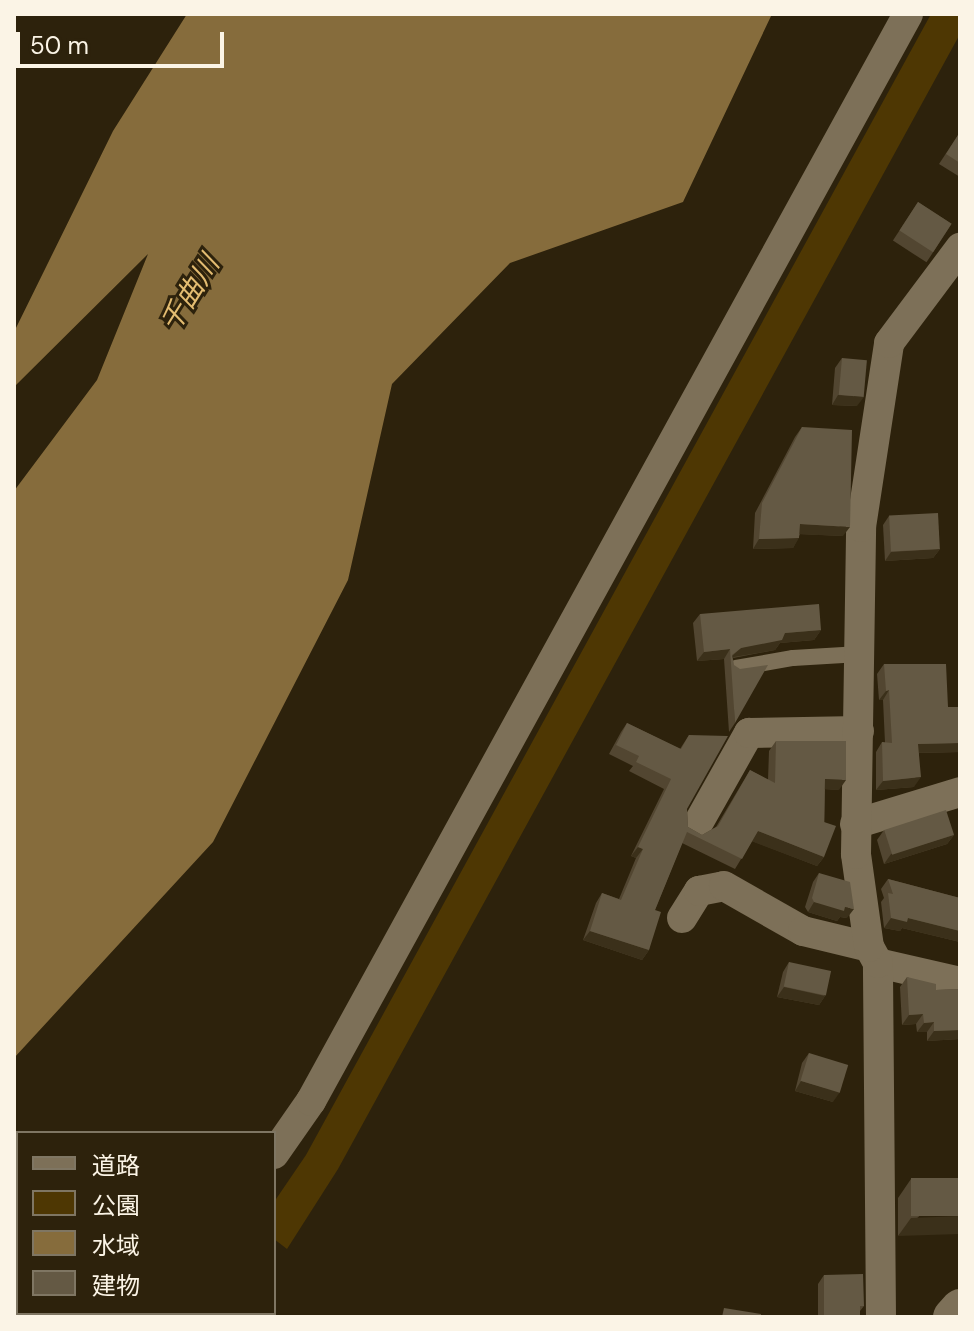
<!DOCTYPE html>
<html>
<head>
<meta charset="utf-8">
<style>
  body { margin:0 }
  #map { position:relative; width:974px; height:1331px; overflow:hidden; background:#2d220c; font-family:"DM Sans","Noto Sans JP",sans-serif }
  div>[style] { position:absolute }
  .green>* { inset:0; background:#4e3703 }
  .water>* { inset:0; background:#866c3c }
  .service>* { height:16px; margin:-8px; padding:0 8px; transform-origin:8px; border-radius:8px; background:#7d7058 }
  .minor>* { height:30px; margin:-15px; padding:0 15px; transform-origin:15px; border-radius:15px; background:#7d7058 }
  .tertiary>* { height:38px; margin:-19px; padding:0 19px; transform-origin:19px; border-radius:19px; background:#7d7058 }
  .wall>* { inset:0; background:#524631; transform-origin:0 0 }
  .shaded-wall>* { inset:0; background:#3b301a }
  .building>* { inset:0; background:#645944; transform-origin:0 0 }
  span { translate:-50% -50%; white-space:nowrap; text-align:center; line-height:1.15; -webkit-text-stroke:6px #2d220c; paint-order:stroke }
  .water-label { font-size:28px; color:#e3bc71; font-style:italic }
  .frame { position:absolute; inset:0; border:16px solid #fbf4e6; pointer-events:none }
  .legend { position:absolute; left:16px; top:1131px; width:260px; height:184px; box-sizing:border-box; background:#2d220c; border:2px solid #7f7663; margin:0; padding:10px 14px; list-style:none; font-size:24px; color:#fbf4e6 }
  .legend li { display:flex; align-items:center; gap:16px; height:40px }
  .legend b { width:40px; border:2px solid #7f7663 }
  .scale { position:absolute; left:16px; top:32px; width:208px; height:36px; box-sizing:border-box; border:4px solid #fbf4e6; border-top:0; padding-left:10px; font-size:24px; line-height:28px; white-space:nowrap; color:#fbf4e6; -webkit-text-stroke:6px #2d220c; paint-order:stroke }
</style>
</head>
<body>
<div id="map">
  <div class="green">
    <i style="clip-path:polygon(931px 14px,960px 14px,960px 34px,338px 1169px,287px 1249px,274px 1239px,274px 1202px,306px 1155px)"></i>
  </div>
  <div class="water">
    <i style="clip-path:polygon(187px 14px,772px 14px,683px 202px,510px 263px,392px 384px,348px 580px,213px 842px,14px 1058px,14px 491px,97px 380px,148px 254px,14px 387px,14px 332px,113px 131px)"></i>
  </div>
  <div class="service">
    <i style="left:736px;top:668px;width:58px;rotate:-10deg"></i>
    <i style="left:793px;top:658px;width:67px;rotate:-3.4deg"></i>
  </div>
  <div class="minor">
    <i style="left:855px;top:824px;width:110px;rotate:-16.9deg"></i>
    <i style="left:696px;top:827px;width:108px;rotate:-60.6deg"></i>
    <i style="left:749px;top:733px;width:110px;rotate:-1deg"></i>
    <i style="left:682px;top:918px;width:32px;rotate:-58deg"></i>
    <i style="left:699px;top:891px;width:25px;rotate:-11deg"></i>
    <i style="left:724px;top:886px;width:91px;rotate:29.7deg"></i>
    <i style="left:803px;top:931px;width:68px;rotate:13.6deg"></i>
    <i style="left:878px;top:963px;width:84px;rotate:13deg"></i>
    <i style="left:274px;top:1154px;width:65px;rotate:-55.1deg"></i>
    <i style="left:311px;top:1101px;width:1240px;rotate:-61.22deg"></i>
    <i style="left:140px;top:1317px;width:5px;rotate:-53deg"></i>
    <i style="left:228px;top:1317px;width:4px;rotate:-90deg"></i>
    <i style="left:881px;top:1317px;width:354px;rotate:-90.5deg"></i>
    <i style="left:878px;top:963px;width:18px;rotate:-119deg"></i>
    <i style="left:869px;top:947px;width:94px;rotate:-98deg"></i>
    <i style="left:856px;top:854px;width:327px;rotate:-89.1deg"></i>
    <i style="left:861px;top:527px;width:186px;rotate:-81.3deg"></i>
    <i style="left:889px;top:343px;width:119px;rotate:-53.2deg"></i>
  </div>
  <div class="tertiary">
    <i style="left:952px;top:1317px;width:12px;rotate:-48deg"></i>
  </div>
  <div class="wall">
    <i style="clip-path:polygon(960px 132px,960px 177px,939px 164px)"></i>
    <i style="left:918px;top:202px;width:40px;height:46px;rotate:33deg"></i>
    <i style="clip-path:polygon(842px 358px,857px 406px,832px 405px,835px 368px)"></i>
    <i style="clip-path:polygon(802px 427px,843px 536px,800px 534px,793px 548px,753px 549px,755px 513px,795px 437px)"></i>
    <i style="clip-path:polygon(889px 516px,940px 549px,933px 558px,885px 561px,883px 525px)"></i>
    <i style="clip-path:polygon(700px 614px,821px 630px,814px 640px,780px 643px,775px 650px,733px 658px,735px 723px,729px 732px,724px 659px,697px 661px,693px 623px)"></i>
    <i style="clip-path:polygon(884px 664px,948px 707px,960px 752px,919px 753px,914px 787px,876px 790px,876px 752px,882px 742px,885px 743px,883px 700px,879px 700px,877px 674px)"></i>
    <i style="clip-path:polygon(627px 723px,680px 749px,689px 735px,687px 809px,688px 827px,702px 835px,716px 827px,750px 770px,768px 780px,769px 751px,776px 741px,839px 790px,825px 789px,824px 857px,817px 866px,752px 841px,735px 869px,682px 843px,655px 910px,649px 950px,642px 960px,583px 940px,596px 903px,602px 893px,619px 899px,636px 858px,631px 856px,664px 789px,629px 771px,633px 766px,609px 754px,621px 732px)"></i>
    <i style="clip-path:polygon(884px 830px,954px 835px,947px 844px,884px 864px,877px 840px)"></i>
    <i style="clip-path:polygon(819px 873px,847px 918px,840px 917px,837px 921px,808px 912px,805px 907px,813px 882px)"></i>
    <i style="clip-path:polygon(888px 879px,960px 898px,960px 942px,902px 928px,900px 931px,884px 928px,881px 902px,884px 898px,881px 889px)"></i>
    <i style="clip-path:polygon(789px 962px,825px 996px,819px 1005px,777px 997px,783px 972px)"></i>
    <i style="clip-path:polygon(907px 977px,936px 990px,960px 989px,960px 1039px,927px 1041px,927px 1032px,917px 1032px,916px 1024px,902px 1025px,900px 987px)"></i>
    <i style="clip-path:polygon(809px 1053px,833px 1102px,795px 1091px,802px 1063px)"></i>
    <i style="clip-path:polygon(960px 1178px,898px 1236px,898px 1198px,911px 1179px)"></i>
    <i style="clip-path:polygon(824px 1275px,864px 1306px,860px 1311px,860px 1317px,818px 1317px,818px 1284px)"></i>
  </div>
  <div class="shaded-wall">
    <i style="clip-path:polygon(838px 395px,864px 397px,857px 406px,832px 405px)"></i>
    <i style="clip-path:polygon(800px 524px,850px 527px,843px 536px,794px 534px)"></i>
    <i style="clip-path:polygon(799px 538px,793px 548px,753px 549px,759px 539px)"></i>
    <i style="clip-path:polygon(940px 549px,933px 558px,885px 561px,891px 552px)"></i>
    <i style="clip-path:polygon(821px 630px,814px 640px,780px 643px,775px 650px,734px 657px,731px 660px,731px 657px,741px 648px,785px 633px)"></i>
    <i style="clip-path:polygon(730px 649px,724px 659px,697px 661px,704px 652px)"></i>
    <i style="clip-path:polygon(889px 690px,883px 700px,879px 700px,886px 691px)"></i>
    <i style="clip-path:polygon(960px 743px,960px 752px,912px 753px,918px 744px)"></i>
    <i style="clip-path:polygon(921px 777px,914px 787px,876px 790px,883px 781px)"></i>
    <i style="clip-path:polygon(825px 779px,846px 780px,839px 790px,819px 789px)"></i>
    <i style="clip-path:polygon(758px 831px,824px 857px,817px 866px,751px 841px)"></i>
    <i style="clip-path:polygon(954px 835px,947px 844px,884px 864px,891px 854px)"></i>
    <i style="clip-path:polygon(638px 847px,643px 849px,636px 858px,631px 856px)"></i>
    <i style="clip-path:polygon(814px 902px,845px 907px,854px 909px,847px 918px,840px 917px,837px 921px,808px 912px)"></i>
    <i style="clip-path:polygon(891px 918px,908px 918px,960px 931px,960px 942px,902px 928px,900px 931px,884px 928px)"></i>
    <i style="clip-path:polygon(590px 931px,649px 950px,642px 960px,583px 940px)"></i>
    <i style="clip-path:polygon(784px 987px,825px 996px,819px 1005px,777px 997px)"></i>
    <i style="clip-path:polygon(923px 1014px,916px 1024px,902px 1025px,909px 1015px)"></i>
    <i style="clip-path:polygon(934px 1022px,927px 1032px,917px 1032px,924px 1023px)"></i>
    <i style="clip-path:polygon(960px 1030px,960px 1039px,927px 1041px,934px 1031px)"></i>
    <i style="clip-path:polygon(801px 1081px,840px 1092px,833px 1102px,795px 1091px)"></i>
    <i style="clip-path:polygon(960px 1216px,960px 1234px,898px 1236px,911px 1218px)"></i>
  </div>
  <div class="building">
    <i style="clip-path:polygon(960px 132px,960px 163px,946px 154px)"></i>
    <i style="left:918px;top:202px;width:40px;height:34px;rotate:33deg"></i>
    <i style="left:842px;top:358px;width:25px;height:37px;rotate:5deg"></i>
    <i style="clip-path:polygon(802px 427px,852px 430px,850px 527px,800px 524px,799px 538px,759px 539px,762px 503px)"></i>
    <i style="left:938px;top:513px;width:36px;height:49px;rotate:87deg"></i>
    <i style="clip-path:polygon(819px 604px,821px 630px,785px 633px,782px 640px,741px 648px,732px 655px,734px 665px,740px 669px,768px 665px,735px 723px,730px 649px,704px 652px,700px 614px)"></i>
    <i style="clip-path:polygon(884px 664px,946px 664px,948px 707px,960px 707px,960px 743px,918px 744px,921px 777px,883px 781px,882px 742px,892px 743px,889px 690px,886px 691px)"></i>
    <i style="clip-path:polygon(627px 723px,681px 749px,689px 735px,728px 736px,687px 809px,688px 827px,702px 835px,718px 826px,750px 770px,775px 783px,776px 741px,846px 741px,846px 780px,825px 779px,824px 822px,836px 826px,824px 857px,758px 831px,742px 859px,687px 832px,655px 910px,661px 912px,649px 950px,590px 931px,602px 893px,621px 900px,643px 849px,638px 847px,671px 779px,636px 762px,639px 756px,616px 745px)"></i>
    <i style="left:946px;top:810px;width:26px;height:65px;rotate:72deg"></i>
    <i style="clip-path:polygon(819px 873px,850px 882px,854px 909px,845px 907px,844px 911px,814px 902px,812px 898px)"></i>
    <i style="clip-path:polygon(888px 879px,960px 898px,960px 931px,908px 918px,907px 922px,891px 918px,888px 893px,893px 894px)"></i>
    <i style="left:789px;top:962px;width:43px;height:25px;rotate:12deg"></i>
    <i style="clip-path:polygon(907px 977px,936px 984px,936px 990px,960px 989px,960px 1030px,934px 1031px,934px 1022px,924px 1023px,923px 1014px,909px 1015px)"></i>
    <i style="left:809px;top:1053px;width:41px;height:29px;rotate:17deg"></i>
    <i style="left:960px;top:1178px;width:38px;height:49px;rotate:90deg"></i>
    <i style="clip-path:polygon(863px 1274px,864px 1306px,860px 1306px,860px 1317px,824px 1317px,824px 1275px)"></i>
    <i style="clip-path:polygon(724px 1308px,761px 1314px,761px 1317px,722px 1317px)"></i>
  </div>
  <div class="water-label">
    <span style="left:190px;top:294px;rotate:-58deg">千曲川</span>
  </div>
  <div class="frame"></div>
  <ul class="legend">
  <li><b style="height:10px;background:#7d7058"></b>道路</li>
  <li><b style="height:22px;background:#4e3703"></b>公園</li>
  <li><b style="height:22px;background:#866c3c"></b>水域</li>
  <li><b style="height:22px;background:#645944"></b>建物</li>
  </ul>
  <div class="scale">50 m</div>
</div>
</body>
</html>
